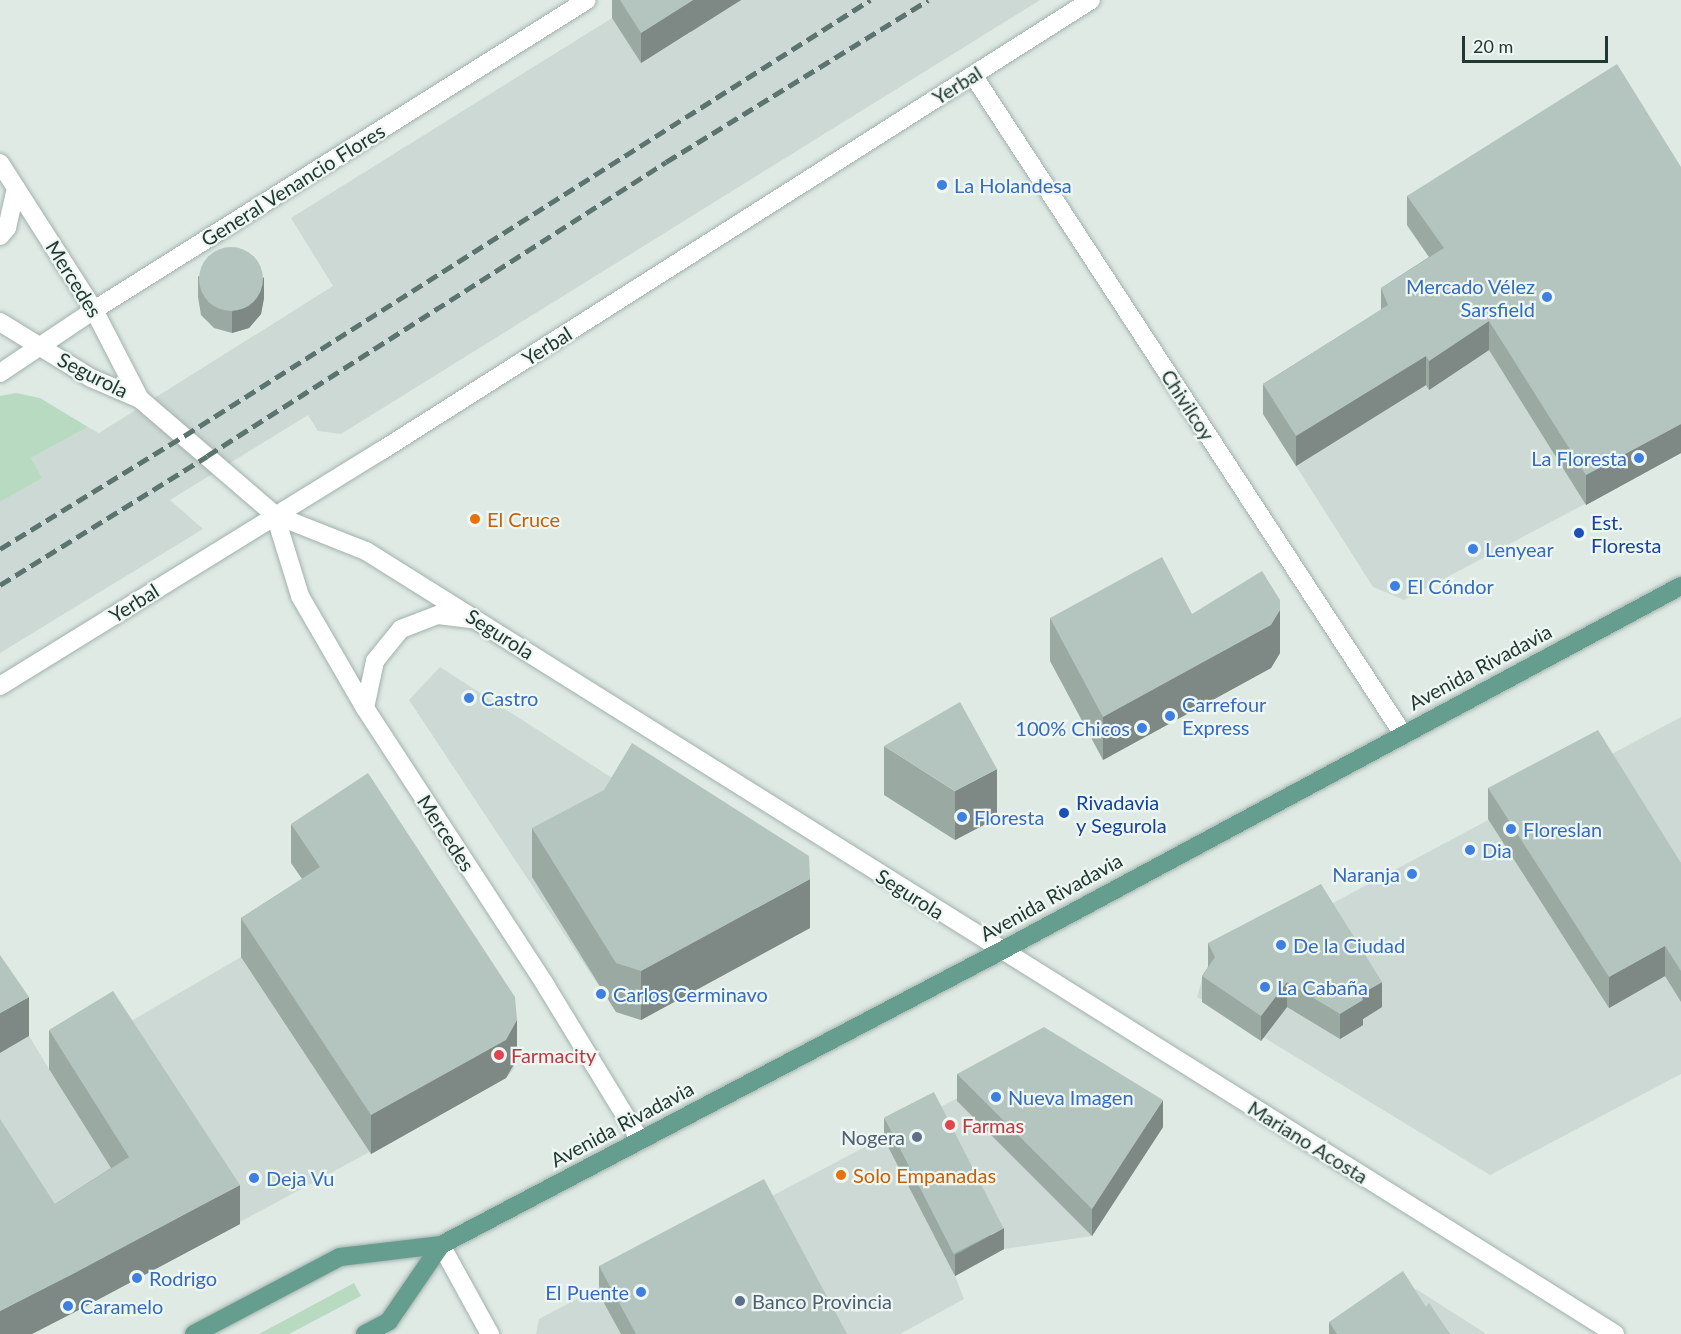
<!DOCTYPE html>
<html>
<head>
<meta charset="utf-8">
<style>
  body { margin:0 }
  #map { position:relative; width:1681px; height:1334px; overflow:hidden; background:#dfeae5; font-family:Lato,sans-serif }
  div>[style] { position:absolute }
  .built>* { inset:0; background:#cdd9d4 }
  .green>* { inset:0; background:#b8dac1 }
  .roads { filter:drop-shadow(0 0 2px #a2b1ac) drop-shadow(0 0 2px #a2b1ac) }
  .minor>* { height:18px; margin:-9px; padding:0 9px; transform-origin:9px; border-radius:9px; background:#fff }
  .major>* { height:18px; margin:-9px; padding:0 9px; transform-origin:9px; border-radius:9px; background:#659e8f }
  .rail>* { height:4.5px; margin-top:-2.25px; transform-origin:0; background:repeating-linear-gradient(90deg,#5b756e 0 12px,transparent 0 18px) }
  .wall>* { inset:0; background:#9ba9a3 }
  .shaded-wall>* { inset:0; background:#7e8985 }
  .building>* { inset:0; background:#b4c4be; transform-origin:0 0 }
  .round { border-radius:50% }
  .dots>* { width:16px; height:16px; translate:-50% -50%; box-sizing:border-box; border:3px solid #eff7f3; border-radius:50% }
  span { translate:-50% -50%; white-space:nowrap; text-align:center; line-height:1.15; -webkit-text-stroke:4.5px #eff7f3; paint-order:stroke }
  .street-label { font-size:20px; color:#213932 }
  .shop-label { font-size:20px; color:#366cbe }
  .left { translate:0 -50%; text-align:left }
  .right { translate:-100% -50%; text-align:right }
  .food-label { font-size:20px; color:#c56008 }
  .transit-label { font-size:20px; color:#164399 }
  .health-label { font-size:20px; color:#be3a42 }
  .service-label { font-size:20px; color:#4e5e75 }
  .scale { position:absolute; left:1462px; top:36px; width:146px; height:27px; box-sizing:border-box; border:3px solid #213932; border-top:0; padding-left:8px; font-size:18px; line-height:21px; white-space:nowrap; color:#213932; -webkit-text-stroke:4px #eff7f3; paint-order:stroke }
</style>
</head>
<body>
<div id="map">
  <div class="built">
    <i style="clip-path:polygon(741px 0,1040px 0,341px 434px,318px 431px,308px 415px,170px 500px,203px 529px,0 653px,0 502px,41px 478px,31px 458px,88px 427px,99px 433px,333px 286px,291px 218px,612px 18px)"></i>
    <i style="clip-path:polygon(1407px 226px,1681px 453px,1404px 600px,1373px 587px,1263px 414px,1387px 335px,1443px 277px)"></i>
    <i style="clip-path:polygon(440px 667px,809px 905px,810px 926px,641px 1020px,616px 1012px,409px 700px)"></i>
    <i style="clip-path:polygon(1681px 717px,1681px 1074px,1490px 1175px,1197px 997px,1204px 972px)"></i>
    <i style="clip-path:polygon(320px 906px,515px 1036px,517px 1047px,514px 1069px,506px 1078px,33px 1334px,0 1334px,0 1053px,29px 1036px,49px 1069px,241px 957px)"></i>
    <i style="clip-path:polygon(1039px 1055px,1163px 1127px,1092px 1236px,1004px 1249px,955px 1276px,964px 1299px,900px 1334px,536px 1334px,539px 1319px)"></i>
    <i style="clip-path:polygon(1416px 1289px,1485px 1333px,1485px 1334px,1355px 1334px,1403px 1302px)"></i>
  </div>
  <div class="green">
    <i style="clip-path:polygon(16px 393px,40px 398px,88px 427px,31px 458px,42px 478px,0 502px,0 396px)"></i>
    <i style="clip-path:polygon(354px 1283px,361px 1296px,289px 1334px,259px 1334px)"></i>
  </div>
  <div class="roads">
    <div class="minor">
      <i style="left:973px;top:75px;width:787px;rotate:56.88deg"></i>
      <i style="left:0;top:163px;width:174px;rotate:57.4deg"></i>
      <i style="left:94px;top:310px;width:100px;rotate:62.7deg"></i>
      <i style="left:0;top:236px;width:11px;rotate:-49deg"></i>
      <i style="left:7px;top:228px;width:41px;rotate:-77.3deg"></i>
      <i style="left:0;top:322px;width:107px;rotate:31.6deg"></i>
      <i style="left:91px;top:378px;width:53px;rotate:23.2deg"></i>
      <i style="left:140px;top:399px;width:178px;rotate:40.7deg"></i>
      <i style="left:275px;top:515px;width:98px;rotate:21.6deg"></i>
      <i style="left:366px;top:551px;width:1474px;rotate:32.08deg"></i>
      <i style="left:0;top:373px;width:113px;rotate:-33.8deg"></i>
      <i style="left:94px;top:310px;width:582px;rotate:-32.16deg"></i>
      <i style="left:275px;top:515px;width:85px;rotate:72.8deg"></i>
      <i style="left:300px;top:596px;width:129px;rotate:59.9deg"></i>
      <i style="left:365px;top:708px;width:332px;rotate:56.9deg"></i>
      <i style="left:546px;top:986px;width:180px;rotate:58.6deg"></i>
      <i style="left:0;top:686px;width:448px;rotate:-31.7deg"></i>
      <i style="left:381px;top:451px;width:841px;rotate:-32.42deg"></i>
      <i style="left:365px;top:708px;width:48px;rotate:-78deg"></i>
      <i style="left:375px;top:661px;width:41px;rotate:-50.9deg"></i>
      <i style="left:401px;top:629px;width:40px;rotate:-21deg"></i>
      <i style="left:438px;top:615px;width:35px;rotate:7deg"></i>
      <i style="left:441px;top:1245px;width:102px;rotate:61.2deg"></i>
    </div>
    <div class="major">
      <i style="left:194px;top:1334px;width:165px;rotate:-27.8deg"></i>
      <i style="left:340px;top:1257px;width:102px;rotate:-6.8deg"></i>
      <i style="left:441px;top:1245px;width:632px;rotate:-27.7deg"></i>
      <i style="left:1001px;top:951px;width:772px;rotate:-28.23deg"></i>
      <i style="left:365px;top:1334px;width:27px;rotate:-28deg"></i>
      <i style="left:389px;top:1321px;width:92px;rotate:-55.6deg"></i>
    </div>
  </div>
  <div class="rail">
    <i style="left:0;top:549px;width:216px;rotate:-31.6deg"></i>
    <i style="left:184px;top:436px;width:813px;rotate:-32.44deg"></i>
    <i style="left:0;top:585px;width:244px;rotate:-31.9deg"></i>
    <i style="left:207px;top:456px;width:545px;rotate:-32.64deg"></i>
    <i style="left:666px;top:162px;width:308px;rotate:-31.7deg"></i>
  </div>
  <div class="wall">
    <i style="clip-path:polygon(612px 0,741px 0,641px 63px,612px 18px)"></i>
    <i style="clip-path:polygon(1681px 167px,1681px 453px,1586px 505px,1489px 350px,1429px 390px,1426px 385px,1296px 466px,1263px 414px,1263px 384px,1381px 310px,1381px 288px,1429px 257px,1407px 225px,1407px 196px)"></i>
    <i style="clip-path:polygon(198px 276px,264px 298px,261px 314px,249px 328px,232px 333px,214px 328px,201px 315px,198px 297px)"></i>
    <i style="clip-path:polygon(1192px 614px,1280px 653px,1271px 668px,1103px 760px,1050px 661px,1050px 618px)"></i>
    <i style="clip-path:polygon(884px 746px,997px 818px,955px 840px,884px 795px)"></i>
    <i style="clip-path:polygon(1488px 788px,1681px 863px,1681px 1002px,1665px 976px,1609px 1008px,1488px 819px)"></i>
    <i style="clip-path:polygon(291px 824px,517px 1059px,506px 1078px,371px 1154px,241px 957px,241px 918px,302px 879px,291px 863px)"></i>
    <i style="clip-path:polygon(532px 828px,810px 928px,641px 1020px,616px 1012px,532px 877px)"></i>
    <i style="clip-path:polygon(1208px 943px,1382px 1007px,1363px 1019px,1363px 1025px,1340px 1039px,1287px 1007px,1261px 1041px,1202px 1002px,1202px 976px,1208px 967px)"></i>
    <i style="clip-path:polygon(49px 1030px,240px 1224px,71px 1314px,55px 1204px,111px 1168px,49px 1069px)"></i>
    <i style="clip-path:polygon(957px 1074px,1163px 1127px,1092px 1236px,957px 1101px)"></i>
    <i style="clip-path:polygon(884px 1118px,1004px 1249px,955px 1276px,884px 1139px)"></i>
    <i style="clip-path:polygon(599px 1266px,847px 1334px,621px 1334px,599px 1294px)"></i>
    <i style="clip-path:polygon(1426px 1307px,1450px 1334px,1329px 1334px,1329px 1322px)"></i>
  </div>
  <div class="shaded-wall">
    <i style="clip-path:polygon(693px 0,741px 0,641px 63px,641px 33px)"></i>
    <i style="clip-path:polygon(264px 277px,264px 298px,261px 314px,249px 328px,232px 333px,232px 312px)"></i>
    <i style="clip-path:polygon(1489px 321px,1489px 350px,1429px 390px,1429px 361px)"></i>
    <i style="clip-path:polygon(1426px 356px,1426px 385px,1296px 466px,1296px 436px)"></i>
    <i style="clip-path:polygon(1681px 424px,1681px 453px,1586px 505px,1586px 475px)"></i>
    <i style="clip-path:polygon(1280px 610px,1280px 653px,1271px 668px,1103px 760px,1103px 717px)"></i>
    <i style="clip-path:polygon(997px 769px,997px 818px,955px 840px,955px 791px)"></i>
    <i style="clip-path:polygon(810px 879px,810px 928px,641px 1020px,641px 971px)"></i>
    <i style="clip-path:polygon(1665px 946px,1665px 976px,1609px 1008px,1609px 977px)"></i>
    <i style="clip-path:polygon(1287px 982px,1287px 1007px,1261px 1041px,1261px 1016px)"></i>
    <i style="clip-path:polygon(1382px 982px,1382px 1007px,1363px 1019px,1363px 1025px,1340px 1039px,1340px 1014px,1361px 994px)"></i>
    <i style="clip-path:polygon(29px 997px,29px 1036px,0 1053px,0 1013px)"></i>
    <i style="clip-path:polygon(517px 1020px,517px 1059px,506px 1078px,371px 1154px,371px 1115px)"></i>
    <i style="clip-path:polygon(1163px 1100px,1163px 1127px,1092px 1236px,1092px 1209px)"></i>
    <i style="clip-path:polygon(240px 1185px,240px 1224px,71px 1314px,32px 1334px,0 1334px,0 1311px)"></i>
    <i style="clip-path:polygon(1004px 1228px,1004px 1249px,955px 1276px,955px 1255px)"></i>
  </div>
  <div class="building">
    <i style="clip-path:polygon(620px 0,693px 0,641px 33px)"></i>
    <i style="clip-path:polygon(1617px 64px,1681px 167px,1681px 424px,1586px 475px,1489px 321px,1429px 361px,1426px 356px,1296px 436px,1263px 384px,1388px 305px,1381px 288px,1444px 248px,1407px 196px)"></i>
    <i class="round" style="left:199px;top:247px;width:64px;height:64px"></i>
    <i style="clip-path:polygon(1162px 557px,1192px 614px,1262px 571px,1280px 600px,1280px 610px,1271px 625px,1103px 717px,1050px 618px)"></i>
    <i style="clip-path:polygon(960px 702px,997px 769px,955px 791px,884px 746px)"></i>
    <i style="clip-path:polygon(1598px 730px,1681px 863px,1681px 971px,1665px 946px,1609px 977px,1488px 788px)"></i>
    <i style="clip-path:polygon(632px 743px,809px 856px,810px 879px,641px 971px,616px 963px,532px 828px,604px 790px)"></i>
    <i style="clip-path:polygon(368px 773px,515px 997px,517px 1020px,506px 1040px,371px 1115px,241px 918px,320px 867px,291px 824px)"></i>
    <i style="clip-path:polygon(1321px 884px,1382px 982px,1361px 994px,1363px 1000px,1340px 1014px,1287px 982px,1261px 1016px,1202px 976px,1215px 957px,1208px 943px)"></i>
    <i style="clip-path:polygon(0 955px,29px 997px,0 1013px)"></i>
    <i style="clip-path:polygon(113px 991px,240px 1185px,71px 1275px,0 1311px,0 1119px,55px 1204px,129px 1157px,49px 1030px)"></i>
    <i style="clip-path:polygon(1044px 1027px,1163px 1100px,1092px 1209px,957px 1074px)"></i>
    <i style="left:934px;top:1092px;width:153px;height:56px;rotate:63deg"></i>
    <i style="clip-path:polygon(764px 1179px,847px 1334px,636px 1334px,599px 1266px)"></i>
    <i style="clip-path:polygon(1403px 1271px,1426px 1307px,1429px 1303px,1450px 1334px,1337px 1334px,1329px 1322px)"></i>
  </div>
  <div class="dots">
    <i style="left:942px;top:185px;background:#3f7fe0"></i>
    <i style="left:1547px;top:297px;background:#3f7fe0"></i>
    <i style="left:1639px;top:458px;background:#3f7fe0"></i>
    <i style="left:475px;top:519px;background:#e8710a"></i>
    <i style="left:1579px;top:533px;background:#1a4fb4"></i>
    <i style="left:1473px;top:549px;background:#3f7fe0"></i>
    <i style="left:1395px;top:586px;background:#3f7fe0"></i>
    <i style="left:469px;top:698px;background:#3f7fe0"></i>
    <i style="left:1170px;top:716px;background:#3f7fe0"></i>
    <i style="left:1142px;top:728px;background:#3f7fe0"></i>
    <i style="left:1064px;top:813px;background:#1a4fb4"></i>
    <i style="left:962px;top:817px;background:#3f7fe0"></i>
    <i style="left:1511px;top:829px;background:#3f7fe0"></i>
    <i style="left:1470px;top:850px;background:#3f7fe0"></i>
    <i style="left:1412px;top:874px;background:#3f7fe0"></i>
    <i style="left:1281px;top:945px;background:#3f7fe0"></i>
    <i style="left:1265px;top:987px;background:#3f7fe0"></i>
    <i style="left:601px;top:994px;background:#3f7fe0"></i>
    <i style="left:499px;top:1055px;background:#e0444e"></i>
    <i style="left:996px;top:1097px;background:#3f7fe0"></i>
    <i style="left:950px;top:1125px;background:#e0444e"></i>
    <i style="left:917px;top:1137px;background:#5c6f8a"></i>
    <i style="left:841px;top:1175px;background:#e8710a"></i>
    <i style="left:254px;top:1178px;background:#3f7fe0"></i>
    <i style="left:137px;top:1278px;background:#3f7fe0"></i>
    <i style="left:641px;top:1292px;background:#3f7fe0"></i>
    <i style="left:740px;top:1301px;background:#5c6f8a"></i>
    <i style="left:68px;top:1306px;background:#3f7fe0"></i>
  </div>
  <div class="street-label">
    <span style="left:957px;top:85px;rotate:-32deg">Yerbal</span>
    <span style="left:293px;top:185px;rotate:-32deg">General Venancio Flores</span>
    <span style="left:74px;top:279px;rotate:58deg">Mercedes</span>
    <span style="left:547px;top:346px;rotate:-32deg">Yerbal</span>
    <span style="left:93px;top:375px;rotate:27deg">Segurola</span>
    <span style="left:1188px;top:405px;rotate:57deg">Chivilcoy</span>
    <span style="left:134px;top:603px;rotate:-32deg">Yerbal</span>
    <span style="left:500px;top:634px;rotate:32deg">Segurola</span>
    <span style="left:1480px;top:667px;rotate:-28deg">Avenida Rivadavia</span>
    <span style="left:446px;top:833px;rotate:57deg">Mercedes</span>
    <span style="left:910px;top:894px;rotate:32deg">Segurola</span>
    <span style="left:1051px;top:897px;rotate:-29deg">Avenida Rivadavia</span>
    <span style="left:622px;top:1124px;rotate:-28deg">Avenida Rivadavia</span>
    <span style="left:1308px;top:1142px;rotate:32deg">Mariano Acosta</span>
  </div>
  <div class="shop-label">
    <span class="left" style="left:954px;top:185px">La Holandesa</span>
    <span class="right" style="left:1535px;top:298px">Mercado Vélez<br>Sarsfield</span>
    <span class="right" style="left:1627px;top:458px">La Floresta</span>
    <span class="left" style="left:1485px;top:549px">Lenyear</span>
    <span class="left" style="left:1407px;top:586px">El Cóndor</span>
    <span class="left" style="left:481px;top:698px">Castro</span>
    <span class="left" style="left:1182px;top:716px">Carrefour<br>Express</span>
    <span class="right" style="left:1130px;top:728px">100% Chicos</span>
    <span class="left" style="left:974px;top:817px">Floresta</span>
    <span class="left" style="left:1523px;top:829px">Floreslan</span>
    <span class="left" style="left:1482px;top:850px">Dia</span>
    <span class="right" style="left:1400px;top:874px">Naranja</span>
    <span class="left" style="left:1293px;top:945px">De la Ciudad</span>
    <span class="left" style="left:1277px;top:987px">La Cabaña</span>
    <span class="left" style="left:613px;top:994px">Carlos Cerminavo</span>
    <span class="left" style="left:1008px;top:1097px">Nueva Imagen</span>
    <span class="left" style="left:266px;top:1178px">Deja Vu</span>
    <span class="left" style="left:149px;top:1278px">Rodrigo</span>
    <span class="right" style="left:629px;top:1292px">El Puente</span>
    <span class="left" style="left:80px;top:1306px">Caramelo</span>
  </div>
  <div class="food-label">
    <span class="left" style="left:487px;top:519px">El Cruce</span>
    <span class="left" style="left:853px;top:1175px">Solo Empanadas</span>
  </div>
  <div class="transit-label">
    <span class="left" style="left:1591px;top:534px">Est.<br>Floresta</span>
    <span class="left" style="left:1076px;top:814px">Rivadavia<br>y Segurola</span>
  </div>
  <div class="health-label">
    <span class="left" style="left:511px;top:1055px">Farmacity</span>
    <span class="left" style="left:962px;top:1125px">Farmas</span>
  </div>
  <div class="service-label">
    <span class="right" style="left:905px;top:1137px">Nogera</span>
    <span class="left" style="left:752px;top:1301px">Banco Provincia</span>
  </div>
  <div class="scale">20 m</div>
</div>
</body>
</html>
